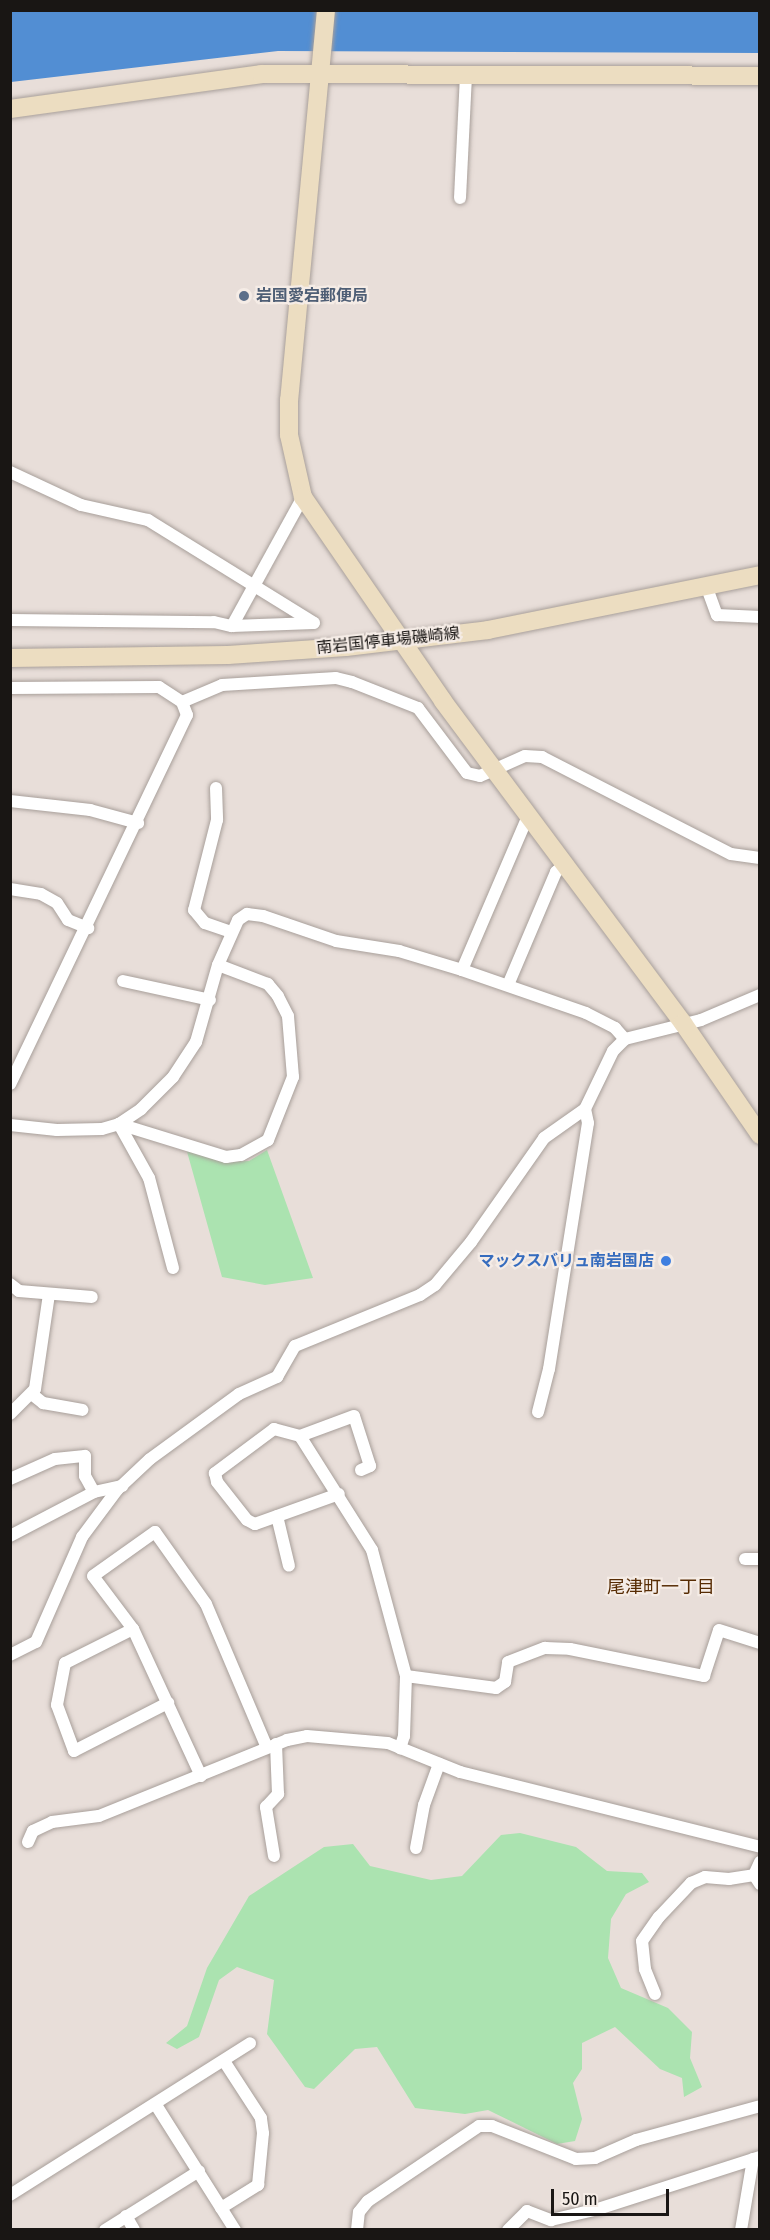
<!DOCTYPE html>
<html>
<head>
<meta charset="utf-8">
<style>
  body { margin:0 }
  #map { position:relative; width:770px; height:2240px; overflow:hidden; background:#e8ded9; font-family:"Fira Sans Condensed","Noto Sans JP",sans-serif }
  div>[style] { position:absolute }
  .green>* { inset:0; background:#abe3b0 }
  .water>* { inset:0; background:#528ed3 }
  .roads { filter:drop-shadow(0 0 2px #a89f9a) drop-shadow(0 0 2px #a89f9a) }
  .street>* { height:12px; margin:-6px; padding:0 6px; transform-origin:6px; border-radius:6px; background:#fff }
  .secondary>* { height:18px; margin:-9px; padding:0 9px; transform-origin:9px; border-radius:9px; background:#ecddc1 }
  .dots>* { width:16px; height:16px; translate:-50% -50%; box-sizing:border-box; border:3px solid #f5ece6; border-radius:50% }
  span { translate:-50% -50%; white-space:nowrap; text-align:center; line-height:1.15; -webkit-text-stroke:4.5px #f5ece6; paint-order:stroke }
  .service-label { font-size:16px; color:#4e5e75; font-weight:700 }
  .left { translate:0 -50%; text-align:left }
  .street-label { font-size:16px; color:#191614 }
  .shop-label { font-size:16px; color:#366cbe; font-weight:700 }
  .right { translate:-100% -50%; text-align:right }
  .neighbourhood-label { font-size:18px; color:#572c04 }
  .frame { position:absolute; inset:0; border:12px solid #191614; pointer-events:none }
  .scale { position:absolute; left:551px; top:2189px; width:118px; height:27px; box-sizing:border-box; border:3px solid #191614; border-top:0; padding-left:8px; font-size:18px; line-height:21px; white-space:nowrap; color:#191614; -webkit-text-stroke:4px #f5ece6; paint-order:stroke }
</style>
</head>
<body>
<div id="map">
  <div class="green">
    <i style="clip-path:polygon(186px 1148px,224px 1162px,249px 1161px,267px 1150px,313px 1278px,265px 1285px,222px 1277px)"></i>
    <i style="clip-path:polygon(520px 1833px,576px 1847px,607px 1871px,642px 1873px,649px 1882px,626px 1894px,611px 1919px,608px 1958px,621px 1988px,668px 2008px,692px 2032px,690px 2058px,702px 2087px,684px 2097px,682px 2078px,660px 2069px,615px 2027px,582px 2043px,582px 2069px,573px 2083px,582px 2119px,575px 2141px,557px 2144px,488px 2110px,465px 2114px,415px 2108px,377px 2047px,355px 2049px,314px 2089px,305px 2087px,267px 2034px,274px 1980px,237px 1967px,219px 1980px,199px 2037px,177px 2049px,166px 2043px,187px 2026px,207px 1968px,249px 1896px,324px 1847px,353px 1844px,370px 1866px,431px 1880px,462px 1876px,501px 1835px)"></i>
  </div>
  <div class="water">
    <i style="clip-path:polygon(10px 11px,759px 11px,759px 53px,278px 51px,11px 82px)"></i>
  </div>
  <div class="roads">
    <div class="street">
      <i style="left:460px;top:198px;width:124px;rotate:-87.2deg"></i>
      <i style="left:10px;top:472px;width:78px;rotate:24.9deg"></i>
      <i style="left:81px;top:505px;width:69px;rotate:12.6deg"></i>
      <i style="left:148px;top:520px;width:195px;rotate:31.8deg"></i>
      <i style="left:707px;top:588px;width:29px;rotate:70deg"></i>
      <i style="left:717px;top:615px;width:43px;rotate:2.7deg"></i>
      <i style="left:10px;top:620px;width:204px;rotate:0.6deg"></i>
      <i style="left:214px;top:622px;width:18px;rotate:13deg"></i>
      <i style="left:232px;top:626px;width:82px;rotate:-2.1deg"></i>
      <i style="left:232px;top:626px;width:147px;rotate:-61.2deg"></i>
      <i style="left:10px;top:688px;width:149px;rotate:-0.4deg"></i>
      <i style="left:159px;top:687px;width:27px;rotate:33deg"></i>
      <i style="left:182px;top:702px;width:14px;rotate:69deg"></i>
      <i style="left:187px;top:715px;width:409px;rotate:115.6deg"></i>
      <i style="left:182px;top:702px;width:43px;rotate:-23deg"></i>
      <i style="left:222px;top:685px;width:114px;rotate:-3.5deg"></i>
      <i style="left:336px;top:678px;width:16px;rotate:14deg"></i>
      <i style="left:352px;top:682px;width:71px;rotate:21.5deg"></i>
      <i style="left:418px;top:708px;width:81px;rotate:53deg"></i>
      <i style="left:467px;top:773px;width:13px;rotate:13deg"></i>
      <i style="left:480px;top:776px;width:49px;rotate:-24deg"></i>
      <i style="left:525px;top:756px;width:17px;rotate:3deg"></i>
      <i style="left:542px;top:757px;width:212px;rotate:27.2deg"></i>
      <i style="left:731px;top:854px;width:29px;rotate:8deg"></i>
      <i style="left:216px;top:788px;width:32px;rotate:88deg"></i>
      <i style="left:217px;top:820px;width:93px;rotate:104.3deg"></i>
      <i style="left:194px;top:910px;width:17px;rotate:50deg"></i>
      <i style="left:205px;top:923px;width:28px;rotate:19deg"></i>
      <i style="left:10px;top:801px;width:81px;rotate:6.4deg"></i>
      <i style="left:90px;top:810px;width:50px;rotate:15.2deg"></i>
      <i style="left:10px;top:889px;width:31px;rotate:9deg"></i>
      <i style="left:41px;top:894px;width:18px;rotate:29deg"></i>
      <i style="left:57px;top:903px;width:20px;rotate:57deg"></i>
      <i style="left:68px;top:920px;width:22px;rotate:22deg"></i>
      <i style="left:462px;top:970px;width:170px;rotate:-66.8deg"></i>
      <i style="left:123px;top:981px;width:89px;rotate:12.3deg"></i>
      <i style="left:508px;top:985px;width:123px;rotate:-67deg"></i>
      <i style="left:556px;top:872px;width:12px;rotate:-42deg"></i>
      <i style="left:10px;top:1125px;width:47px;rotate:6.1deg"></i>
      <i style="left:57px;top:1130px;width:45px;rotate:-1.3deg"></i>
      <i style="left:102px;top:1129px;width:18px;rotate:-16deg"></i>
      <i style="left:119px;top:1124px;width:27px;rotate:-34deg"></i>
      <i style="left:141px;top:1109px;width:45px;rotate:-45deg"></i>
      <i style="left:173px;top:1077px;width:42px;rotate:-56.7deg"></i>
      <i style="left:196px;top:1042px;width:80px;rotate:-74.1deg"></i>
      <i style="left:218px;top:965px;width:49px;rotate:-66deg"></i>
      <i style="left:238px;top:920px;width:11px;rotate:-34deg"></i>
      <i style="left:247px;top:914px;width:16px;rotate:7deg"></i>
      <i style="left:263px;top:916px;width:77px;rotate:18.9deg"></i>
      <i style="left:336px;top:941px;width:64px;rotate:9deg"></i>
      <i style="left:399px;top:951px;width:66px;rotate:16.8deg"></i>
      <i style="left:462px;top:970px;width:131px;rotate:19.1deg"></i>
      <i style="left:586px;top:1013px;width:33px;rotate:27deg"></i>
      <i style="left:615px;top:1028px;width:15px;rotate:48deg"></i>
      <i style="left:173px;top:1268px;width:93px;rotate:-104.9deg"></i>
      <i style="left:149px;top:1178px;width:62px;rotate:-119.1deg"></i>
      <i style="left:119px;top:1124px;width:112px;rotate:17.1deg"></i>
      <i style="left:226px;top:1157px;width:15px;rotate:-8deg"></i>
      <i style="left:241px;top:1155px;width:31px;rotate:-29deg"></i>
      <i style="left:268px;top:1140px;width:68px;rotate:-68.4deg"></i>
      <i style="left:293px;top:1077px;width:61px;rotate:-94.7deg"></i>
      <i style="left:288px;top:1016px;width:22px;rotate:-117deg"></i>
      <i style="left:278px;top:996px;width:16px;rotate:-130deg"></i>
      <i style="left:268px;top:984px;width:53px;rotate:-159.2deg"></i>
      <i style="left:10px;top:1284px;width:11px;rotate:38deg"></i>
      <i style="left:19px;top:1291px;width:73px;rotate:4.7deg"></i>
      <i style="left:33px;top:1395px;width:13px;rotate:39deg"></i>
      <i style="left:43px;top:1403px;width:40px;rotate:10deg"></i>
      <i style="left:538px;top:1412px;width:44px;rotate:-75.7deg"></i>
      <i style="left:549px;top:1369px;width:249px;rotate:-81deg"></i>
      <i style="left:588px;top:1123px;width:14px;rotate:-102deg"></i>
      <i style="left:10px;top:1414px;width:35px;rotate:-45deg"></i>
      <i style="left:35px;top:1389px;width:96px;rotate:-81.6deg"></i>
      <i style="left:300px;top:1436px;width:27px;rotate:-165deg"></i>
      <i style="left:274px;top:1429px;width:74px;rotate:143.3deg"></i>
      <i style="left:215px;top:1473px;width:9px;rotate:77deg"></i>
      <i style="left:217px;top:1482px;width:48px;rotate:51.7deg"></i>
      <i style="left:247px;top:1520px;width:9px;rotate:27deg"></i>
      <i style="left:255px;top:1524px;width:89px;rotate:-19.7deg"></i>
      <i style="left:361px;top:1470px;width:10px;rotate:-24deg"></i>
      <i style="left:370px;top:1466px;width:52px;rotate:-107.7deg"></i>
      <i style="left:354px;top:1416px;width:58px;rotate:159.7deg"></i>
      <i style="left:300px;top:1436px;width:135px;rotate:57.7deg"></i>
      <i style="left:372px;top:1550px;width:131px;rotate:74.9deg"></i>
      <i style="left:406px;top:1676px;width:60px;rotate:91.9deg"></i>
      <i style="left:404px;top:1736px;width:13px;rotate:108deg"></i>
      <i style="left:10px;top:1479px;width:49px;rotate:-24deg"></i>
      <i style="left:55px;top:1459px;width:30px;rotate:-6deg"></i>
      <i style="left:85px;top:1456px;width:20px;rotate:90deg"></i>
      <i style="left:85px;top:1476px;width:18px;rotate:61deg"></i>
      <i style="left:277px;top:1516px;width:51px;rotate:76.5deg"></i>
      <i style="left:10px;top:1536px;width:95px;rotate:-27.6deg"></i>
      <i style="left:94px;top:1492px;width:29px;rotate:-12deg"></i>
      <i style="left:745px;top:1559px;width:15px"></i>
      <i style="left:133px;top:1629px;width:76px;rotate:153.4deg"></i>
      <i style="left:65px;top:1663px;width:43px;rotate:100.8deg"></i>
      <i style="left:57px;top:1705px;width:49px;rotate:69.7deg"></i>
      <i style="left:74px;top:1751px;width:106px;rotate:-27.1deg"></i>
      <i style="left:10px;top:1655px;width:29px;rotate:-27deg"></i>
      <i style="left:36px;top:1642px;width:115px;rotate:-66.3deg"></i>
      <i style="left:82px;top:1537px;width:59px;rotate:-53.3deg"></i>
      <i style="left:117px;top:1490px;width:45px;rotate:-43.2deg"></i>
      <i style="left:150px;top:1459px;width:110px;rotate:-36.1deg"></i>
      <i style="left:239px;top:1394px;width:42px;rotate:-24.1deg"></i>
      <i style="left:277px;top:1377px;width:36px;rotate:-60deg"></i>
      <i style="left:295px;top:1346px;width:135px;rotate:-22.2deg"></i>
      <i style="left:420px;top:1295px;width:18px;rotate:-34deg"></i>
      <i style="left:435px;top:1285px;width:56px;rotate:-50.1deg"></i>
      <i style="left:471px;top:1242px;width:127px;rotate:-54.9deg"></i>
      <i style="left:544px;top:1138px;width:50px;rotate:-35.3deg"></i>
      <i style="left:585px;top:1109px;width:64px;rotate:-64.2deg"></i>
      <i style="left:613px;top:1051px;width:17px;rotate:-45deg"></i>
      <i style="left:625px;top:1039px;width:78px;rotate:-14deg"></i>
      <i style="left:701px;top:1020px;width:64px;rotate:-23deg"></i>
      <i style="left:406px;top:1676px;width:91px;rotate:7.6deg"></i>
      <i style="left:496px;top:1688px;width:11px;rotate:-34deg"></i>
      <i style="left:505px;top:1682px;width:20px;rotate:-81deg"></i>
      <i style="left:508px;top:1662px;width:40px;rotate:-21deg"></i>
      <i style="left:545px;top:1648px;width:25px;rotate:2deg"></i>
      <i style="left:570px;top:1649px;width:137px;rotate:11.4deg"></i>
      <i style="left:704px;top:1676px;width:48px;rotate:-71.9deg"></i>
      <i style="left:719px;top:1630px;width:43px;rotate:17.6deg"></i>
      <i style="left:201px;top:1776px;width:162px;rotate:-114.8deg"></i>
      <i style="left:133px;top:1629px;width:66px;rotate:-127deg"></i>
      <i style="left:93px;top:1576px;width:76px;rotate:-35.4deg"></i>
      <i style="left:155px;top:1532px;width:88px;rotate:54.7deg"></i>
      <i style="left:206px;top:1604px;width:156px;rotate:67deg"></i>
      <i style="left:28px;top:1842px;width:12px;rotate:-66deg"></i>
      <i style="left:33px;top:1831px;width:21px;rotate:-25deg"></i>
      <i style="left:52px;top:1822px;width:47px;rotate:-7.3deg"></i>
      <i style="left:99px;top:1816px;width:203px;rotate:-22deg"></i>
      <i style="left:287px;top:1740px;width:20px;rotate:-11deg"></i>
      <i style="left:307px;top:1736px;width:81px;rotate:4.9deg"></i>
      <i style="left:388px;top:1743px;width:78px;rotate:21.9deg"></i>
      <i style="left:460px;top:1772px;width:309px;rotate:14deg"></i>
      <i style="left:416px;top:1848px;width:44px;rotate:-79.5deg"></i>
      <i style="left:424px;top:1805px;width:44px;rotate:-69.9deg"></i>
      <i style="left:274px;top:1856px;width:50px;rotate:-99.3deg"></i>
      <i style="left:266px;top:1807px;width:18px;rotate:-47deg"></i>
      <i style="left:278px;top:1794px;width:50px;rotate:-92.3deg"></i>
      <i style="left:760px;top:1862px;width:14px;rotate:115deg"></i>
      <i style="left:754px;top:1875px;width:11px;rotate:56deg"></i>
      <i style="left:655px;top:1994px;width:27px;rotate:-112deg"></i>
      <i style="left:645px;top:1969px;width:28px;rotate:-96deg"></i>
      <i style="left:642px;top:1941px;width:29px;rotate:-55deg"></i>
      <i style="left:659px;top:1917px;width:47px;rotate:-46.7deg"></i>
      <i style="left:691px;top:1883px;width:15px;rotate:-23deg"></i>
      <i style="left:705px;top:1877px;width:24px;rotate:5deg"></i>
      <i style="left:729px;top:1879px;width:25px;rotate:-9deg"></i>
      <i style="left:156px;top:2105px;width:148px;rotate:57.7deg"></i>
      <i style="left:10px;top:2195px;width:284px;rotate:-32.3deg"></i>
      <i style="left:221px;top:2208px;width:44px;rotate:-31.9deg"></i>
      <i style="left:258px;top:2185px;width:52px;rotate:-84.5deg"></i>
      <i style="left:263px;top:2133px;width:15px;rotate:-98deg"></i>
      <i style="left:261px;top:2118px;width:68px;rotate:-123deg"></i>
      <i style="left:126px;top:2216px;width:16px;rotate:60deg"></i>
      <i style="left:105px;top:2230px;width:111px;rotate:-32.1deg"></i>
      <i style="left:357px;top:2230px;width:18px;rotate:-84deg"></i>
      <i style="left:359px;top:2212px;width:14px;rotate:-51deg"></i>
      <i style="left:368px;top:2201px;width:134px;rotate:-34deg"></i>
      <i style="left:479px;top:2126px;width:13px"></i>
      <i style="left:492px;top:2126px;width:90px;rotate:21.4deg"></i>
      <i style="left:576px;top:2159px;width:19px;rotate:-3deg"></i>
      <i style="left:595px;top:2158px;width:45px;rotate:-23.7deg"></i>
      <i style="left:636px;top:2140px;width:129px;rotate:-15.3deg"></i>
      <i style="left:508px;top:2230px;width:27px;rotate:-45deg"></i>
      <i style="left:527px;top:2211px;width:26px;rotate:21deg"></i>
      <i style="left:551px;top:2220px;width:48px;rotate:-13.2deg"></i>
      <i style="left:598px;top:2209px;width:170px;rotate:-17.8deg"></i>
      <i style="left:741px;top:2230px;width:72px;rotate:-80.4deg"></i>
    </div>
    <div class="secondary">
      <i style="left:326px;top:10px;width:392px;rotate:95.4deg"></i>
      <i style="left:289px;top:400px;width:35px;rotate:90deg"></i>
      <i style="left:289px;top:435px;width:64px;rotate:77.3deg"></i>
      <i style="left:303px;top:497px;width:247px;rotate:55.5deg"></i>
      <i style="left:443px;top:701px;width:402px;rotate:53.3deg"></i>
      <i style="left:683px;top:1023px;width:136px;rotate:55.5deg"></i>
      <i style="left:10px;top:109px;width:253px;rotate:-7.9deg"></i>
      <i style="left:261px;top:74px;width:499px;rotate:0.2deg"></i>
      <i style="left:10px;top:658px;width:218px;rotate:-0.8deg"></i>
      <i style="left:228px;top:655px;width:118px;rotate:-3.9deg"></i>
      <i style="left:346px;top:647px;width:143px;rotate:-6.8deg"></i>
      <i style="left:488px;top:630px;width:278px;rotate:-11.4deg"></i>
    </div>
  </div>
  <div class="dots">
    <i style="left:244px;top:296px;background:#5c6f8a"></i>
    <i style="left:666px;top:1261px;background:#3f7fe0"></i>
  </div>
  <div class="service-label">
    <span class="left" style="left:256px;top:296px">岩国愛宕郵便局</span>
  </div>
  <div class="street-label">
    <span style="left:388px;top:641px;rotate:-6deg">南岩国停車場磯崎線</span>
  </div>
  <div class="shop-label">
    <span class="right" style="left:654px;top:1261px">マックスバリュ南岩国店</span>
  </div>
  <div class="neighbourhood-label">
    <span style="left:661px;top:1587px">尾津町一丁目</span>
  </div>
  <div class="frame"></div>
  <div class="scale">50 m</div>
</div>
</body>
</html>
